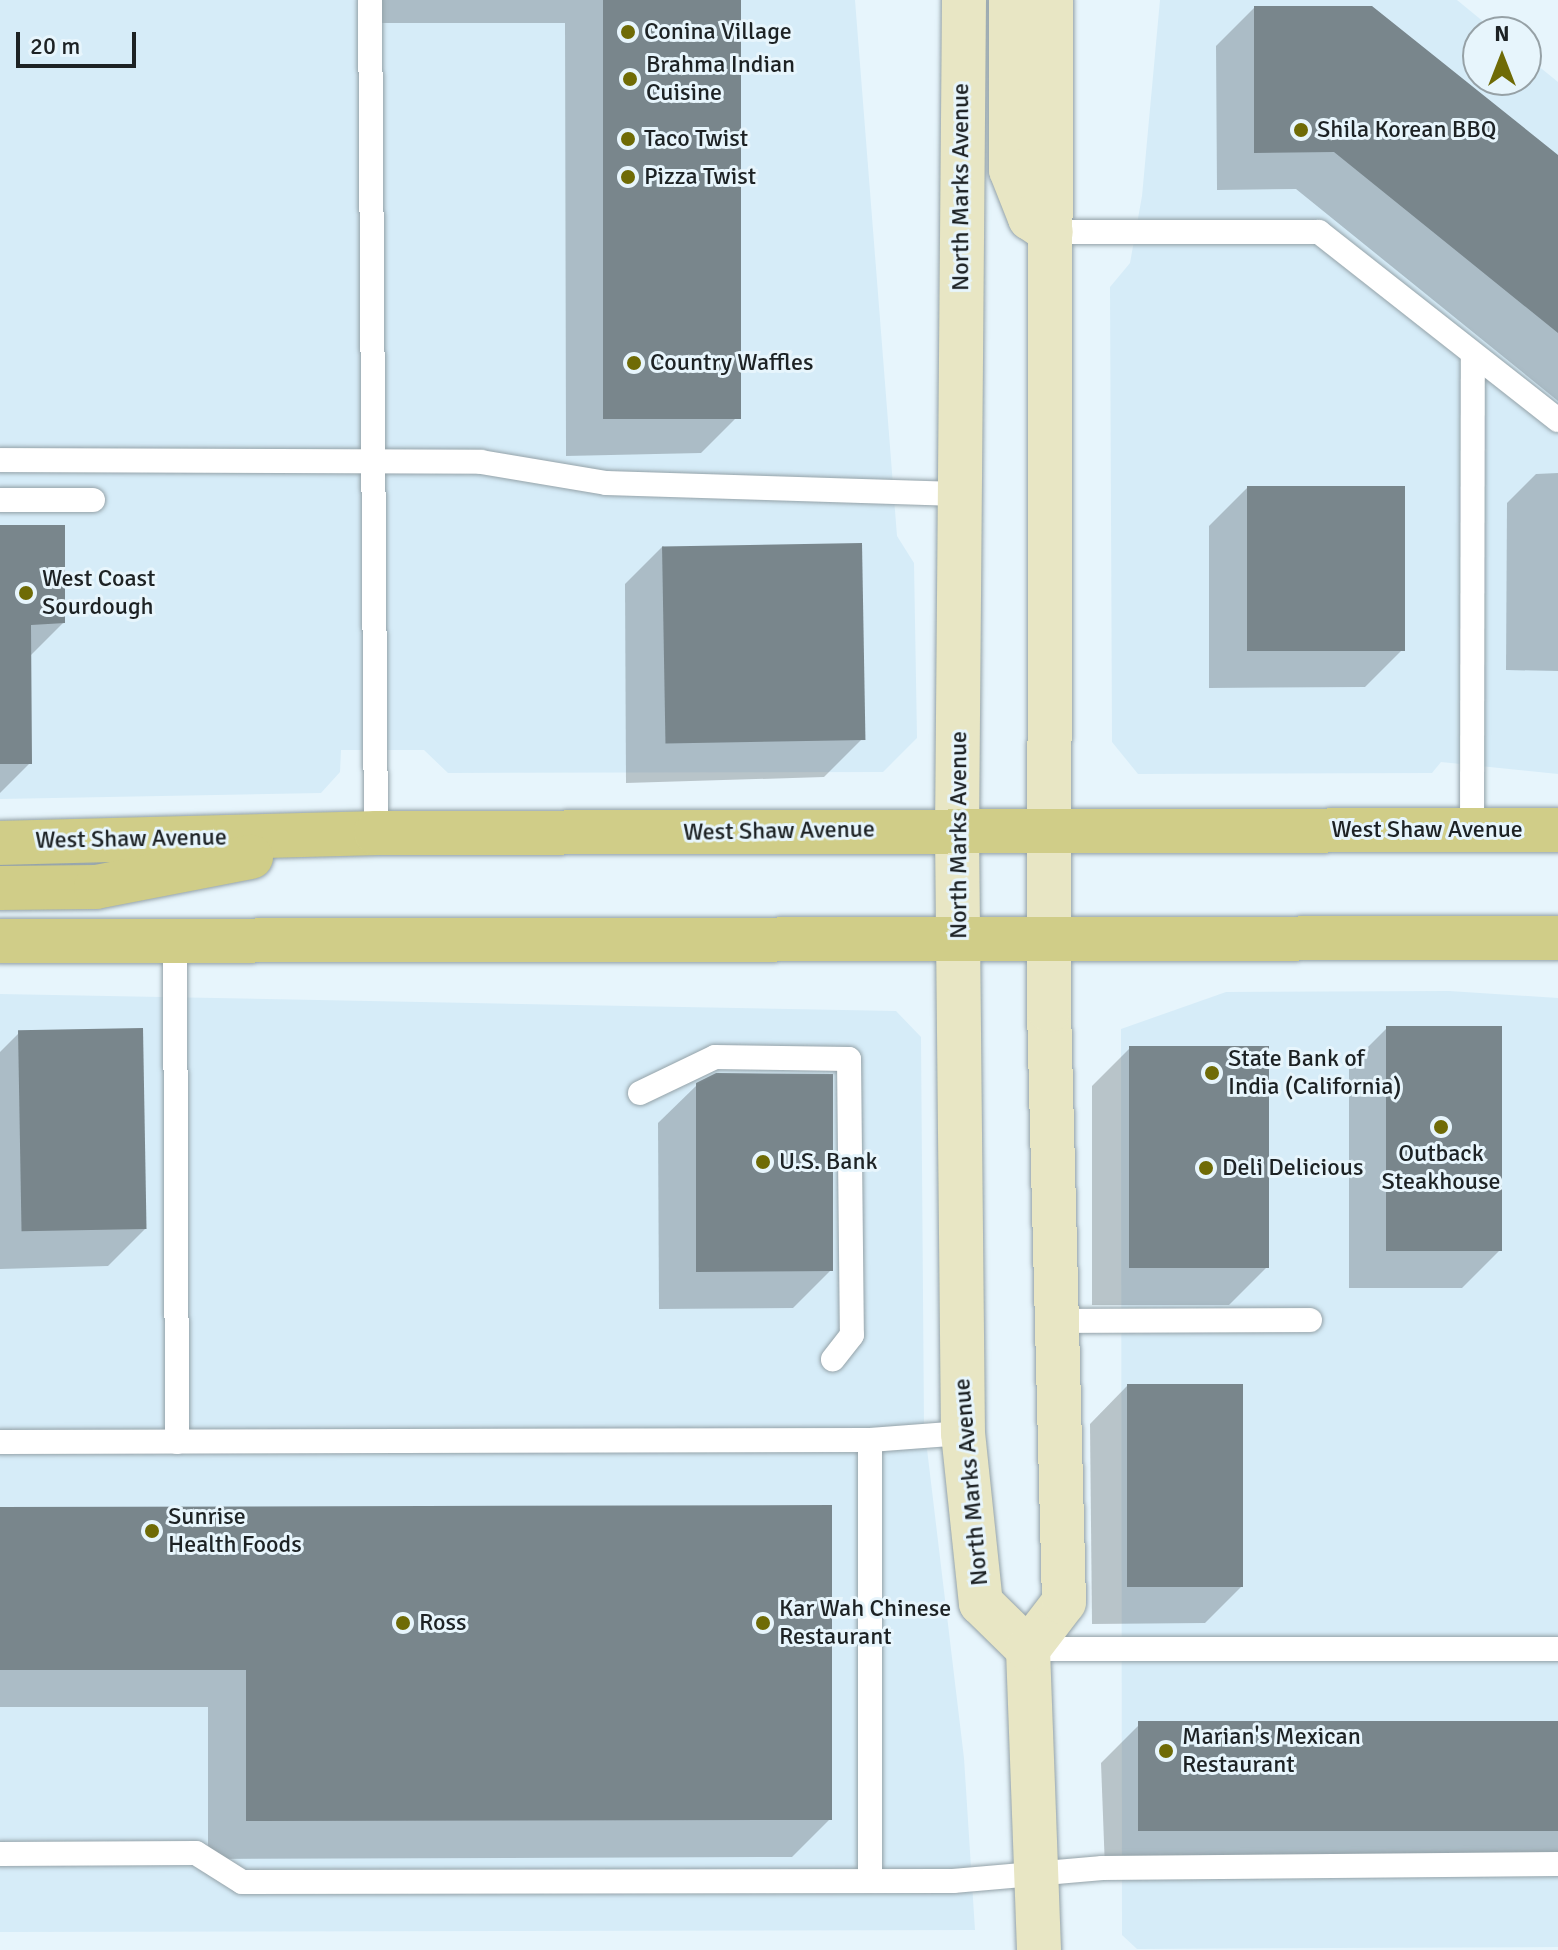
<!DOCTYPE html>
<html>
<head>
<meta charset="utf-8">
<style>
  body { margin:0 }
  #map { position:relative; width:1558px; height:1950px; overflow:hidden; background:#e7f5fc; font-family:Signika,sans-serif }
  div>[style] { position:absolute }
  .built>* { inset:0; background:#d6ecf8 }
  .shadow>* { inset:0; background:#0003 }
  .building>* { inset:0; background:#79868c; transform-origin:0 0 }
  .roads { filter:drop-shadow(0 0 2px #94a2a8) drop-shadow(0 0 2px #94a2a8) }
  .lane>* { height:24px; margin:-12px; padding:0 12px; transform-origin:12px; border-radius:12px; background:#fff }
  .secondary>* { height:44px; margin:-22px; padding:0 22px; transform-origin:22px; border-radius:22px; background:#e8e6c4 }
  .primary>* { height:44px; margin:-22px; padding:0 22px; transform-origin:22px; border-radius:22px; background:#d0cd88 }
  .dots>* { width:22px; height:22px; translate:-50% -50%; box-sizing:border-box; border:4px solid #e7f5fc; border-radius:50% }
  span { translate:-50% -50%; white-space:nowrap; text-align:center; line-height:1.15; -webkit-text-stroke:6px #e7f5fc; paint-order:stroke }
  .poi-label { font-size:24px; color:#1d2224 }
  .left { translate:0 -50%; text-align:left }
  .street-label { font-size:24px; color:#1d2224 }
  .north { position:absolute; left:1462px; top:16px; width:80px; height:80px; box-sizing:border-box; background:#e7f5fc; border:2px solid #96a1a6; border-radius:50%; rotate:0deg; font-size:22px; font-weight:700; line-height:32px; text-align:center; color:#1d2224 }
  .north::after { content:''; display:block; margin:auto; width:28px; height:36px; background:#6f6b06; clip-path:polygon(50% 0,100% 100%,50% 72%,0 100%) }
  .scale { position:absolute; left:16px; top:32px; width:120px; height:36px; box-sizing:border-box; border:4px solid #1d2224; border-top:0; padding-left:10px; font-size:24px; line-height:28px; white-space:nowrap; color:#1d2224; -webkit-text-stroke:6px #e7f5fc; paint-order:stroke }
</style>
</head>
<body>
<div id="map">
  <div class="built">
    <i style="clip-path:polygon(0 0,855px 0,897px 536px,914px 563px,917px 738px,883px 772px,448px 773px,424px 750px,341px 750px,340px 772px,321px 793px,0 799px)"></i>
    <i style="clip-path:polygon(1160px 0,1457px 0,1496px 32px,1478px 32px,1478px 80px,1526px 80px,1526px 56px,1558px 82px,1558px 774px,1441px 762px,1432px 773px,1138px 774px,1112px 742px,1110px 287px,1130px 263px,1142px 196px)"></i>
    <i style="clip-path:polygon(1449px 991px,1558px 998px,1558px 1947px,1137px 1949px,1122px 1935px,1121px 1029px,1226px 992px)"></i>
    <i style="clip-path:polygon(0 994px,896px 1011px,921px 1037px,924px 1424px,964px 1758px,975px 1930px,0 1932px)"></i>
  </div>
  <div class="shadow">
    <i style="clip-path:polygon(379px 0,739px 0,739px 415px,701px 453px,566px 456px,565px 23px,379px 23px)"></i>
    <i style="clip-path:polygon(1254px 8px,1558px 158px,1558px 401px,1296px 189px,1217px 190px,1216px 46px)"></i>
    <i style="clip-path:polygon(1558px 473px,1558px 671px,1506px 670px,1507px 503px,1536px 474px)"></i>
    <i style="clip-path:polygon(1247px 488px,1403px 649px,1365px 687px,1209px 688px,1209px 526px)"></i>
    <i style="clip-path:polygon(0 527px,63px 623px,29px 657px,30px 763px,0 793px)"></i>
    <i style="clip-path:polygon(663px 546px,862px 739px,824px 777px,626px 783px,625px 584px)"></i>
    <i style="clip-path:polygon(1387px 1028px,1500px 1250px,1462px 1288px,1349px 1288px,1349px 1066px)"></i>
    <i style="clip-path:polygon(19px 1033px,146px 1228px,108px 1266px,0 1269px,0 1052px)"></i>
    <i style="clip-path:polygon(1130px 1048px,1267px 1267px,1229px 1305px,1092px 1305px,1092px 1086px)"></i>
    <i style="clip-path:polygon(697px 1085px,831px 1270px,793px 1308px,659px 1309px,658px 1123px)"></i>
    <i style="clip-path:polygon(1127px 1386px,1243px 1585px,1205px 1623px,1092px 1624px,1090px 1424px)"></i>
    <i style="clip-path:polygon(0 1509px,830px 1819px,792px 1857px,208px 1859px,208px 1707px,0 1707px)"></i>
    <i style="clip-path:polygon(1558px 1723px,1558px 1868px,1105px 1869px,1101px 1763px,1139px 1725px)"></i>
  </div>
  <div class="building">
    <i style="left:603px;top:0;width:138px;height:419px"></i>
    <i style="clip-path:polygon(1254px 6px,1372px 6px,1558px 155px,1558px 333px,1334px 152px,1254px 153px)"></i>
    <i style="left:1247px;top:486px;width:158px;height:165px"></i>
    <i style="clip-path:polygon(0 525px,65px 525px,65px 623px,31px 625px,32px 764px,0 764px)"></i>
    <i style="left:862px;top:543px;width:197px;height:200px;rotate:89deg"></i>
    <i style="left:1386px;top:1026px;width:116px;height:225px"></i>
    <i style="left:143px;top:1028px;width:201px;height:125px;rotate:89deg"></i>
    <i style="left:1129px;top:1046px;width:140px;height:222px"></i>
    <i style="clip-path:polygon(716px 1073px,833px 1074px,833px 1271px,696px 1272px,696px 1083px)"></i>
    <i style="left:1127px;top:1384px;width:116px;height:203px"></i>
    <i style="clip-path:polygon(832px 1505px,832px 1820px,246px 1821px,246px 1670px,0 1670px,0 1507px)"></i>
    <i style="left:1558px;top:1721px;width:110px;height:420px;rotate:90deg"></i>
  </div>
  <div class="roads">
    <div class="lane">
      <i style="left:370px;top:0;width:833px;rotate:89.59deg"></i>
      <i style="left:1051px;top:232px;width:268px"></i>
      <i style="left:1319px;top:232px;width:304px;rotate:38.2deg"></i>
      <i style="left:0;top:460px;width:481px;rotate:0.2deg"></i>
      <i style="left:481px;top:462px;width:127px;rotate:9.5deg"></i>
      <i style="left:606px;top:483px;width:352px;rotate:1.8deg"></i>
      <i style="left:0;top:500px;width:93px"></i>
      <i style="left:1472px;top:829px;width:473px;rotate:-89.9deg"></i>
      <i style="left:175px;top:942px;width:500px;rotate:89.77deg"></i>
      <i style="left:640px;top:1093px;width:83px;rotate:-25.6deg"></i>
      <i style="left:715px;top:1057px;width:134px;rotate:0.9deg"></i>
      <i style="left:849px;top:1059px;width:276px;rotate:89.4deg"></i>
      <i style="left:852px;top:1335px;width:31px;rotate:128deg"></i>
      <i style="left:1055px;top:1321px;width:255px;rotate:-0.2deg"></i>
      <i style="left:870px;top:1440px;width:440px;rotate:90deg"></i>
      <i style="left:0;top:1442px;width:870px;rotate:-0.13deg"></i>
      <i style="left:870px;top:1440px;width:93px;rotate:-4.3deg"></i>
      <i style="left:1028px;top:1649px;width:530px"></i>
      <i style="left:0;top:1854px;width:196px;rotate:-0.3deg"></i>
      <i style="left:196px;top:1853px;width:54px;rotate:32.2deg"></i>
      <i style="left:242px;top:1882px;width:711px;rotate:-0.08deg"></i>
      <i style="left:953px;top:1881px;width:150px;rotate:-5deg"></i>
      <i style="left:1102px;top:1868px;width:456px;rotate:-0.5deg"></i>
    </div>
    <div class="secondary">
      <i style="left:964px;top:0;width:831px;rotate:90.48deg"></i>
      <i style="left:957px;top:831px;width:602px;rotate:89.43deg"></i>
      <i style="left:963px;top:1433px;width:171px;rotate:84deg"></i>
      <i style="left:981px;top:1603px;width:66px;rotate:44.4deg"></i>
      <i style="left:1011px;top:0;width:170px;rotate:90deg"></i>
      <i style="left:1011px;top:170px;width:52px;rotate:68.4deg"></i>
      <i style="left:1030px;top:218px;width:25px;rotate:34deg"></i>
      <i style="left:1039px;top:1950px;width:301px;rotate:-92.1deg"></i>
      <i style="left:1028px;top:1649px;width:59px;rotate:-52.5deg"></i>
      <i style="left:1064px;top:1602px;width:592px;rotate:-91.45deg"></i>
      <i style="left:1049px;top:1010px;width:1010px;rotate:-89.89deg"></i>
    </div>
    <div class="primary">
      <i style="left:0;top:843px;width:376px;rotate:-1.5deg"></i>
      <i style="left:376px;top:833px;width:1182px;rotate:-0.15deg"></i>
      <i style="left:0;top:888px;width:96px;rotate:-0.6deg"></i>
      <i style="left:96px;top:887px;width:158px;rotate:-11deg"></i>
      <i style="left:0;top:941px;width:1558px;rotate:-0.11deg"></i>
    </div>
  </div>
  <div class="dots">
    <i style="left:628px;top:32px;background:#6f6b06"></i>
    <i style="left:630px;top:79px;background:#6f6b06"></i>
    <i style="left:1301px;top:130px;background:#6f6b06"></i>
    <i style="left:628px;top:139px;background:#6f6b06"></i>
    <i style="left:628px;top:177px;background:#6f6b06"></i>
    <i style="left:634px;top:363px;background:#6f6b06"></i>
    <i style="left:26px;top:593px;background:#6f6b06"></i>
    <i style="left:1212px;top:1073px;background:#6f6b06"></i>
    <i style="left:1441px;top:1127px;background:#6f6b06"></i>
    <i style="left:763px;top:1162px;background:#6f6b06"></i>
    <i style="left:1206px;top:1168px;background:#6f6b06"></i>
    <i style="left:152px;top:1531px;background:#6f6b06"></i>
    <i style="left:403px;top:1623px;background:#6f6b06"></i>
    <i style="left:763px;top:1623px;background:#6f6b06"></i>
    <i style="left:1166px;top:1751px;background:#6f6b06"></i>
  </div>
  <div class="poi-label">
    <span class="left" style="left:644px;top:32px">Conina Village</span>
    <span class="left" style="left:646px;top:79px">Brahma Indian<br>Cuisine</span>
    <span class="left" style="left:1317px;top:130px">Shila Korean BBQ</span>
    <span class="left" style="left:644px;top:139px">Taco Twist</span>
    <span class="left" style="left:644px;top:177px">Pizza Twist</span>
    <span class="left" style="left:650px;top:363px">Country Waffles</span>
    <span class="left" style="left:42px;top:593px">West Coast<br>Sourdough</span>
    <span class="left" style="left:1228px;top:1073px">State Bank of<br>India (California)</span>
    <span style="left:1441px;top:1168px">Outback<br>Steakhouse</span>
    <span class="left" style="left:779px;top:1162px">U.S. Bank</span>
    <span class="left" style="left:1222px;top:1168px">Deli Delicious</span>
    <span class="left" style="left:168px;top:1531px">Sunrise<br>Health Foods</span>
    <span class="left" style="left:779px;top:1623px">Kar Wah Chinese<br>Restaurant</span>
    <span class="left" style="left:419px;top:1623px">Ross</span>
    <span class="left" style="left:1182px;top:1751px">Marian's Mexican<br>Restaurant</span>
  </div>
  <div class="street-label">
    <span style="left:961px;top:187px;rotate:-90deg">North Marks Avenue</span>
    <span style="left:1427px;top:830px">West Shaw Avenue</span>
    <span style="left:779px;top:831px;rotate:-1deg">West Shaw Avenue</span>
    <span style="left:959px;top:835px;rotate:-90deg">North Marks Avenue</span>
    <span style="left:131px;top:839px;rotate:-1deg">West Shaw Avenue</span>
    <span style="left:971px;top:1482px;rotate:-95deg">North Marks Avenue</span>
  </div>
  <div class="north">N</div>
  <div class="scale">20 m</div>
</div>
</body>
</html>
